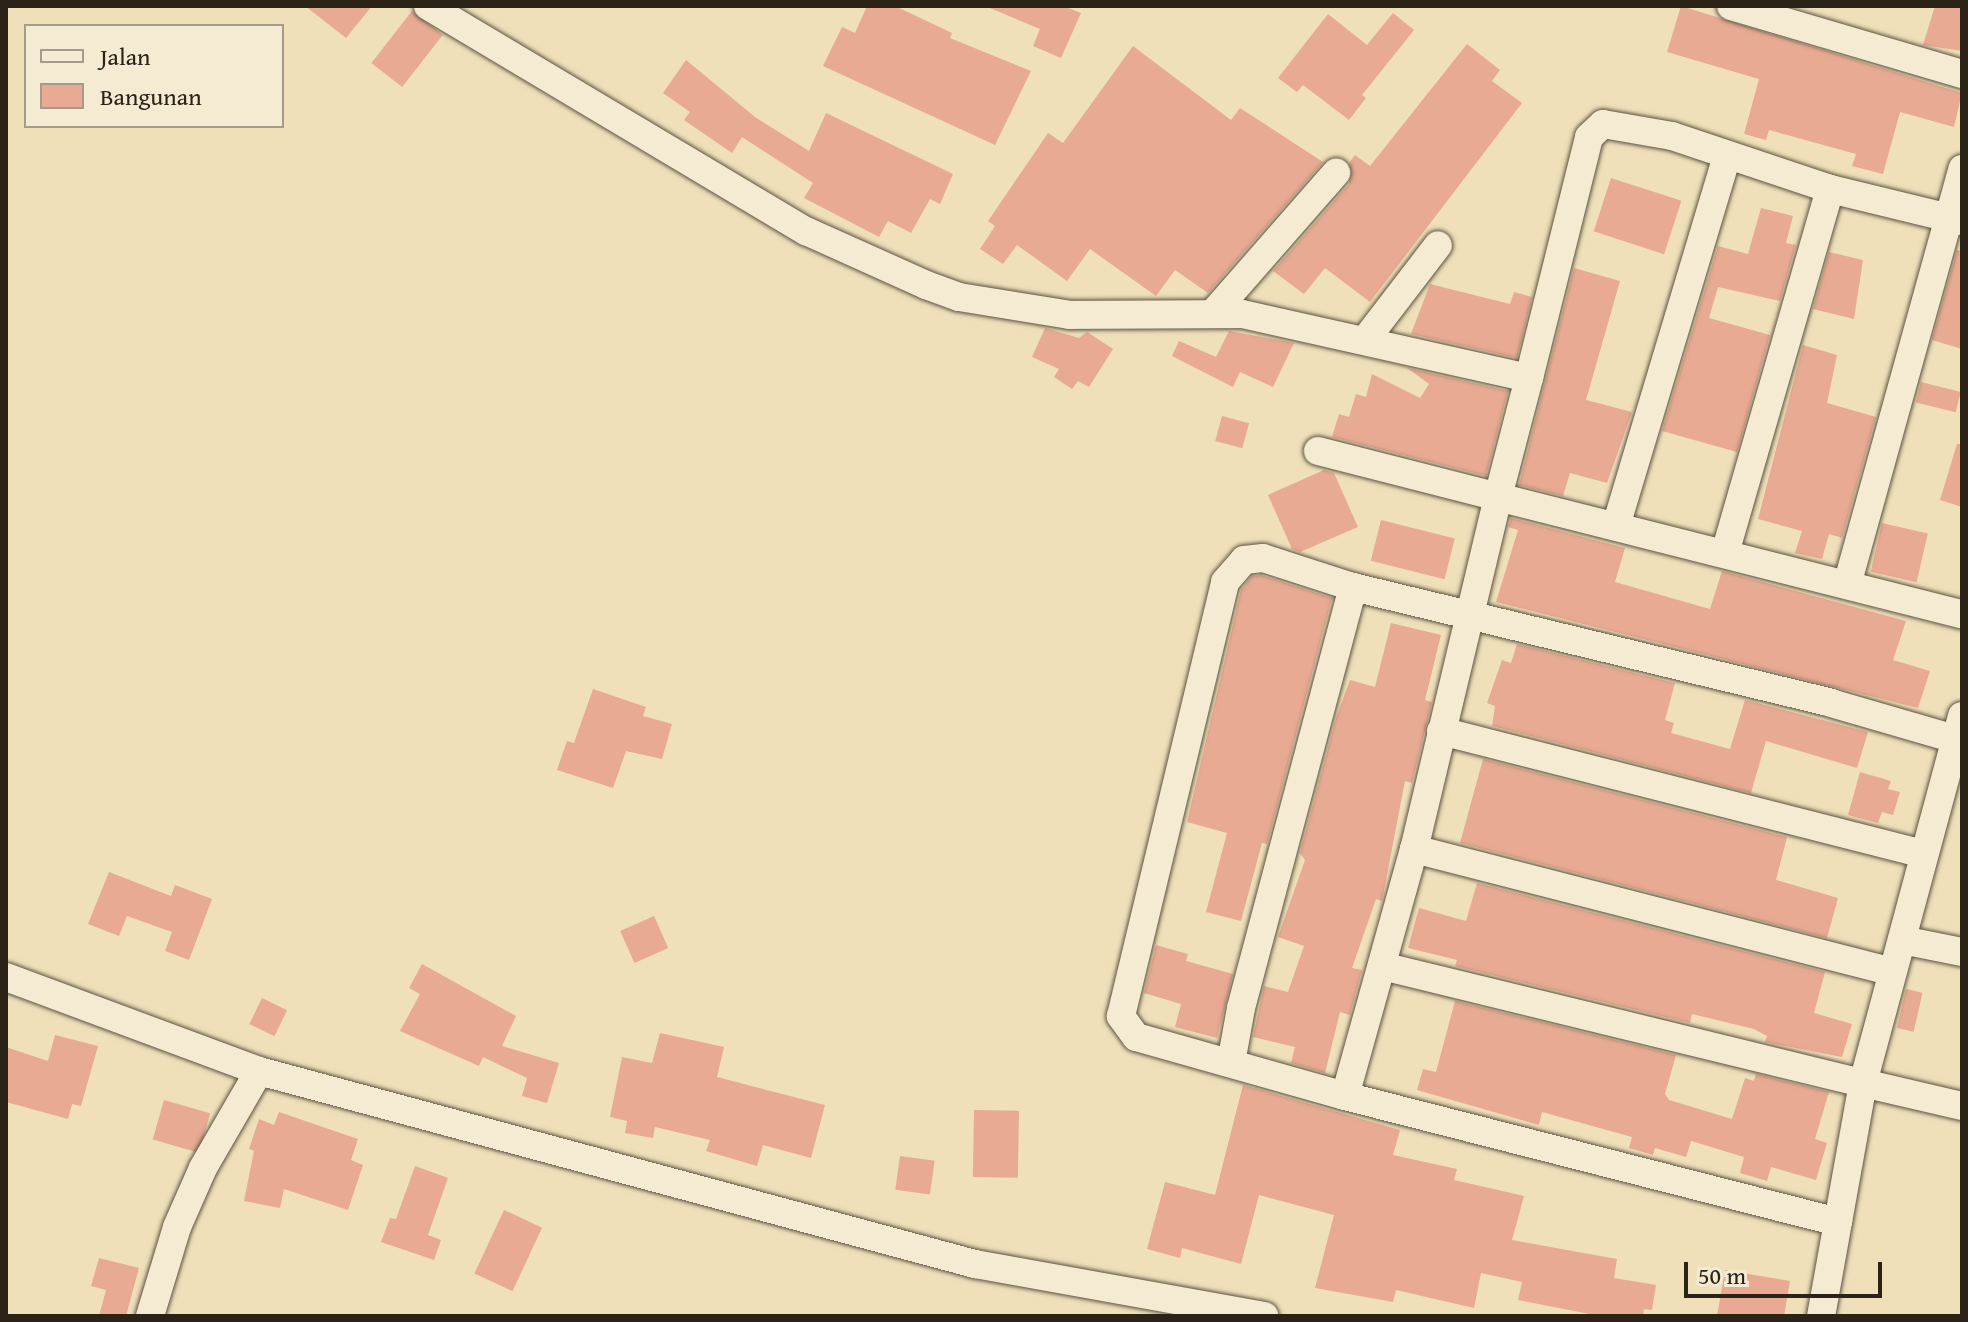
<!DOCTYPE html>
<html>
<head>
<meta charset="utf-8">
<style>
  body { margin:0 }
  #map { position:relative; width:1968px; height:1322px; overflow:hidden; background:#efe0ba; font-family:"Gentium Book Plus",serif }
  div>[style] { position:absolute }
  .building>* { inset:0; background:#e8aa92; transform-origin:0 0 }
  .roads { filter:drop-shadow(0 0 2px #5c5240) drop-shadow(0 0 2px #5c5240) }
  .minor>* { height:28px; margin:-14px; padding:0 14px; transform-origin:14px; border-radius:14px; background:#f5ebd2 }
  span { translate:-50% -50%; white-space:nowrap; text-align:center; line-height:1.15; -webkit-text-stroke:6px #f5ebd2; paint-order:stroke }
  .frame { position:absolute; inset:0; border:8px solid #2b2218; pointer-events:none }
  .legend { position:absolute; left:24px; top:24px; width:260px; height:104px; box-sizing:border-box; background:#f5ebd2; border:2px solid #a49b88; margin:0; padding:10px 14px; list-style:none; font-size:24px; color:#2b2218 }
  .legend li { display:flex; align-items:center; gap:16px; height:40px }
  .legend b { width:40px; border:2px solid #a49b88 }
  .scale { position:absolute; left:1684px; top:1262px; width:198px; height:36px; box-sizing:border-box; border:4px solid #2b2218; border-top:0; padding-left:10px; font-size:24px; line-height:28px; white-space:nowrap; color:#2b2218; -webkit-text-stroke:6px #f5ebd2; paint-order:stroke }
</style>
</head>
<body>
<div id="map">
  <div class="building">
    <i style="clip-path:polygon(305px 6px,372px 6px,346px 38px)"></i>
    <i style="clip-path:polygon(867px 6px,895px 6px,952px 33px,950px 38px,1031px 71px,995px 145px,823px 66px,842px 27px,855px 33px)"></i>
    <i style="clip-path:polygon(985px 6px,1063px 6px,1081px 13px,1061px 58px,1033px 46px,1040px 29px)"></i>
    <i style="clip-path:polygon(1681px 6px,1962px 93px,1954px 127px,1900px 112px,1883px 174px,1852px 166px,1856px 154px,1769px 130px,1766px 140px,1744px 134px,1759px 79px,1667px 52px)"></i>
    <i style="clip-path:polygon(1935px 6px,1962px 6px,1962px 51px,1923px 45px)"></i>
    <i style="left:412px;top:11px;width:39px;height:66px;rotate:38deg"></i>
    <i style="clip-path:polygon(1393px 13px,1414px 30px,1362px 95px,1366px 98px,1349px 120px,1303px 85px,1297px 92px,1278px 78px,1328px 14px,1367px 45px)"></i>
    <i style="clip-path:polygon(1467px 44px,1500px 70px,1492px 81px,1522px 103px,1370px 302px,1325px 268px,1304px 294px,1273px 271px,1349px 184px,1349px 163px,1355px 155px,1370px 166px)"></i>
    <i style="clip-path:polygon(1133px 46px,1231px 120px,1240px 108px,1323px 162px,1208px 293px,1175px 270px,1156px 296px,1090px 249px,1067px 281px,1017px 245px,1003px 264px,980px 249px,995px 226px,988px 221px,1048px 133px,1063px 143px)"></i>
    <i style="clip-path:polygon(686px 60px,755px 117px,809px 151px,826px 113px,953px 174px,940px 204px,930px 199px,911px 233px,888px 221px,879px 237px,804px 198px,813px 183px,742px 137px,732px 153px,684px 120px,690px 112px,663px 93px)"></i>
    <i style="left:1611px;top:178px;width:74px;height:56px;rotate:18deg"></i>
    <i style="clip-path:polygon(1761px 208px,1793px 216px,1786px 243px,1796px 245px,1780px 301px,1718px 287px,1709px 318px,1770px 335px,1737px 452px,1662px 431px,1718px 246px,1748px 254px)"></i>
    <i style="clip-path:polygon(1957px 250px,1962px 251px,1962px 349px,1932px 340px)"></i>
    <i style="clip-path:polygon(1829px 252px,1863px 260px,1854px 319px,1813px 309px)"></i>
    <i style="clip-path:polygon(1574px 268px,1620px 281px,1586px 400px,1632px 412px,1607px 483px,1570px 473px,1563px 496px,1519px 485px)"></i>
    <i style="clip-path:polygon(1430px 284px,1510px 304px,1514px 292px,1532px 297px,1517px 358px,1411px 334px)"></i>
    <i style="clip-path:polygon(1045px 328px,1079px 338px,1087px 332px,1113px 349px,1089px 387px,1078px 381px,1072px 389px,1054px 377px,1059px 369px,1032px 357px)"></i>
    <i style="clip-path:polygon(1229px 331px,1294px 343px,1273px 387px,1240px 372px,1233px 387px,1172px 356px,1179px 341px,1216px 357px)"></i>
    <i style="clip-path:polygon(1803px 345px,1837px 355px,1827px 403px,1876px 417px,1842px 538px,1829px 534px,1822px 559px,1795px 553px,1802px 531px,1758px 519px)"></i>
    <i style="clip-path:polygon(1407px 368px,1508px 391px,1486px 476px,1332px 437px,1339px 414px,1349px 417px,1356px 394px,1366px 397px,1372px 374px,1420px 398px,1429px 384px)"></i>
    <i style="left:1921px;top:382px;width:41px;height:21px;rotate:14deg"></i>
    <i style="left:1222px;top:416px;width:28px;height:26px;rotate:15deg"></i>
    <i style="clip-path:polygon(1957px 444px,1962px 444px,1962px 507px,1940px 500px)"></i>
    <i style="clip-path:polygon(1324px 470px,1334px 473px,1358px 527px,1300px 552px,1292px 549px,1268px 495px)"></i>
    <i style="clip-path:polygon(1511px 518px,1625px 548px,1615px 582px,1710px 609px,1722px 571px,1906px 621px,1893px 660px,1930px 671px,1918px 708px,1496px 602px,1518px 530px,1508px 527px)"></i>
    <i style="left:1381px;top:520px;width:76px;height:42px;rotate:14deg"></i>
    <i style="left:1882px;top:523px;width:47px;height:50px;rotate:13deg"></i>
    <i style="clip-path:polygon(1261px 575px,1332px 598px,1267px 844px,1262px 843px,1241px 921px,1206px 912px,1227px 833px,1187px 822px,1241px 590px,1252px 576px)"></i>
    <i style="clip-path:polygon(1391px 623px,1441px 635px,1425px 700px,1432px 702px,1412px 783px,1405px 781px,1382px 901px,1376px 899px,1352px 968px,1362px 970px,1350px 1015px,1340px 1012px,1325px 1073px,1291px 1063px,1295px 1047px,1253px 1037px,1264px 986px,1288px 992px,1304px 946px,1278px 937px,1305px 860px,1300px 853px,1336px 718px,1350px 680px,1375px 687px)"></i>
    <i style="clip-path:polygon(1517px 644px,1675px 683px,1665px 720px,1674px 723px,1671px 733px,1730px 749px,1745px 700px,1868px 732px,1857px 768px,1766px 741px,1751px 793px,1492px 726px,1495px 706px,1487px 703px,1502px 660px,1511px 663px)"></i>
    <i style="clip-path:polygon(593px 689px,646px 707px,643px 716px,672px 724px,662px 759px,626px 751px,613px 788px,557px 770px,567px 741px,574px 743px)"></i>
    <i style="clip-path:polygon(1483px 759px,1787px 837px,1776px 880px,1838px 898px,1827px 938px,1460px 843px)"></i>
    <i style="clip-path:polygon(1860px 772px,1891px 781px,1888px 789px,1900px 792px,1893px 815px,1882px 812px,1878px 823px,1848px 815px)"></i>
    <i style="clip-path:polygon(109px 872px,171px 896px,175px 885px,212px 899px,189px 960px,165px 951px,172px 932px,127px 916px,119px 936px,88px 924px)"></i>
    <i style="clip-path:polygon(1477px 883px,1825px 972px,1814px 1013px,1852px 1024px,1842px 1057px,1765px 1042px,1767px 1036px,1754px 1029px,1692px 1014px,1690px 1023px,1455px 966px,1457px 960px,1408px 948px,1419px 908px,1466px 921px)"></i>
    <i style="left:654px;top:916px;width:35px;height:37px;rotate:66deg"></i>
    <i style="clip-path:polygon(1156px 945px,1188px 954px,1186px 961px,1233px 974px,1217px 1038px,1175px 1027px,1181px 1004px,1144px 993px)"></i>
    <i style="clip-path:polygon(422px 964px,516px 1016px,502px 1046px,559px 1063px,547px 1103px,522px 1096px,527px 1078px,483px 1057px,479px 1066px,400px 1031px,420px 994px,409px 988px)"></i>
    <i style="left:1906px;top:989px;width:17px;height:40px;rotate:13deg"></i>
    <i style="left:262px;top:998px;width:28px;height:29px;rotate:26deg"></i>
    <i style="clip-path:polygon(1455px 1001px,1676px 1055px,1665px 1094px,1669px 1100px,1732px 1119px,1745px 1078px,1754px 1081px,1756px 1074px,1829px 1092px,1815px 1139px,1827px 1143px,1816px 1180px,1771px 1167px,1767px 1181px,1740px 1173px,1744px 1157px,1691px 1141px,1686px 1157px,1655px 1148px,1653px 1155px,1629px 1148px,1632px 1137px,1542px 1112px,1539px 1125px,1417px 1090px,1423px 1069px,1436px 1072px)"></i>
    <i style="clip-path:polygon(660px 1033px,724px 1047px,717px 1077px,825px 1105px,811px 1158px,763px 1145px,757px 1166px,706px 1151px,710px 1140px,655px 1127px,653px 1138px,625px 1133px,627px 1121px,610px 1117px,622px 1057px,652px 1063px)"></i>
    <i style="clip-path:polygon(55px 1035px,98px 1046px,81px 1106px,72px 1104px,68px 1119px,6px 1102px,6px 1047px,48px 1061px)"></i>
    <i style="clip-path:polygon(1243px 1085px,1400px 1130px,1393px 1155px,1457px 1169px,1454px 1180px,1524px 1196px,1512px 1240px,1617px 1259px,1614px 1278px,1656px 1285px,1652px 1310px,1644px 1309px,1643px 1316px,1600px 1316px,1518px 1300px,1522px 1282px,1481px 1273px,1474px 1308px,1396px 1290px,1393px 1302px,1315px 1288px,1334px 1215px,1259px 1195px,1241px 1264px,1182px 1248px,1180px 1258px,1147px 1249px,1165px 1182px,1215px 1195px)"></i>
    <i style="left:164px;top:1100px;width:48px;height:41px;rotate:16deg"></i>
    <i style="left:974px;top:1110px;width:45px;height:67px;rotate:1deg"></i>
    <i style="clip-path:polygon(279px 1112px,358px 1139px,351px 1160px,363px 1165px,348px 1210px,284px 1189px,280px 1208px,244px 1201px,254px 1151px,249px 1149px,259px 1119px,274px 1125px)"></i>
    <i style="left:900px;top:1156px;width:35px;height:34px;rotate:8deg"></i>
    <i style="clip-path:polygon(415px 1166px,448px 1178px,428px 1235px,441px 1240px,434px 1260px,381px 1242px,390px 1218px,396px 1219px)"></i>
    <i style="left:504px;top:1210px;width:42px;height:70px;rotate:25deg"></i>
    <i style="clip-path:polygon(99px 1258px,139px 1268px,126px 1316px,99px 1316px,106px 1290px,91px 1286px)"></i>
    <i style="clip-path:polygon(1725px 1270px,1790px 1281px,1784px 1316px,1717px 1316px)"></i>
  </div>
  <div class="roads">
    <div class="minor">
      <i style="left:428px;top:6px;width:440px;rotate:30.8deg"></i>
      <i style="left:806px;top:231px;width:132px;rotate:24.2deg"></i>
      <i style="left:926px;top:285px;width:35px;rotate:20deg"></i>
      <i style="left:959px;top:297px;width:112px;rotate:9.2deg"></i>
      <i style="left:1070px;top:315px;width:172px;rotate:-0.3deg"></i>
      <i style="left:1242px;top:314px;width:294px;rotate:12.6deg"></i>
      <i style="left:1529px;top:378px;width:123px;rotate:104.6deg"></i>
      <i style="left:1498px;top:497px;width:479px;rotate:14.2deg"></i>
      <i style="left:1731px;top:6px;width:241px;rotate:16.4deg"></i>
      <i style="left:1215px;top:311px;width:184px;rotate:-48.8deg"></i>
      <i style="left:1366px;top:339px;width:118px;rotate:-52.5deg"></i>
      <i style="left:1529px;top:378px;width:248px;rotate:-76deg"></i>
      <i style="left:1589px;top:137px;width:19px;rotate:-43deg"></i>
      <i style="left:1603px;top:124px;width:70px;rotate:9.9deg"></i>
      <i style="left:1672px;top:136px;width:167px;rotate:18.5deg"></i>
      <i style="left:1830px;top:189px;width:136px;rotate:13.6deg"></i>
      <i style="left:1318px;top:451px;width:186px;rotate:14.3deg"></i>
      <i style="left:1498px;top:497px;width:362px;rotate:103.4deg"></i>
      <i style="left:1414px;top:849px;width:256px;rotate:105.6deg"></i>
      <i style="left:1345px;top:1096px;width:509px;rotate:14.34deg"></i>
      <i style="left:1616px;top:526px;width:387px;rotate:-73.3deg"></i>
      <i style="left:1725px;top:553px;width:379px;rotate:-73.9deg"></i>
      <i style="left:1847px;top:585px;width:432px;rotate:-74.5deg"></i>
      <i style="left:1962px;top:716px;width:380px;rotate:105.1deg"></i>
      <i style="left:1863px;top:1083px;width:102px;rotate:13.1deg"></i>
      <i style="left:1441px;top:731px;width:497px;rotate:14.3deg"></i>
      <i style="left:1414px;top:849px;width:494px;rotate:14.4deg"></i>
      <i style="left:1902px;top:940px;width:61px;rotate:11.3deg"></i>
      <i style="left:1382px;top:966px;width:495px;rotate:13.7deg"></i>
      <i style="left:1863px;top:1083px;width:237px;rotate:100.2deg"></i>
      <i style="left:6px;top:977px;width:270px;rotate:20.4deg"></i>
      <i style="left:259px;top:1071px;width:742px;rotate:15.09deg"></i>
      <i style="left:975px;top:1264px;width:294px;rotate:10.2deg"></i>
      <i style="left:1231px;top:1063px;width:56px;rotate:-79.7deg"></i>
      <i style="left:1241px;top:1008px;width:436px;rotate:-75.1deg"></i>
      <i style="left:1345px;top:1096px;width:217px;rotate:-164.2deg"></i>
      <i style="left:1136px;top:1037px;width:26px;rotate:-126deg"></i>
      <i style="left:1121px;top:1016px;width:446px;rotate:-76.5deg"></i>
      <i style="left:1225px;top:582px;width:29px;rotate:-49deg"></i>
      <i style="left:1244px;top:560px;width:19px;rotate:-6deg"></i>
      <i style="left:1263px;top:558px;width:95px;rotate:17.9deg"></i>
      <i style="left:1353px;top:587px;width:492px;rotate:13.6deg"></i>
      <i style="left:1831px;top:703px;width:129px;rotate:16.2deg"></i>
      <i style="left:150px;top:1316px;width:93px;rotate:-73.1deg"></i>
      <i style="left:177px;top:1227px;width:64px;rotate:-66.2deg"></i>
      <i style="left:203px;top:1168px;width:112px;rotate:-60deg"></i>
    </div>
  </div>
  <div class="frame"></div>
  <ul class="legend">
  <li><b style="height:10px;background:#f5ebd2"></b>Jalan</li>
  <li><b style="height:22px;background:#e8aa92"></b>Bangunan</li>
  </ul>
  <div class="scale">50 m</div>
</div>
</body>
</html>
